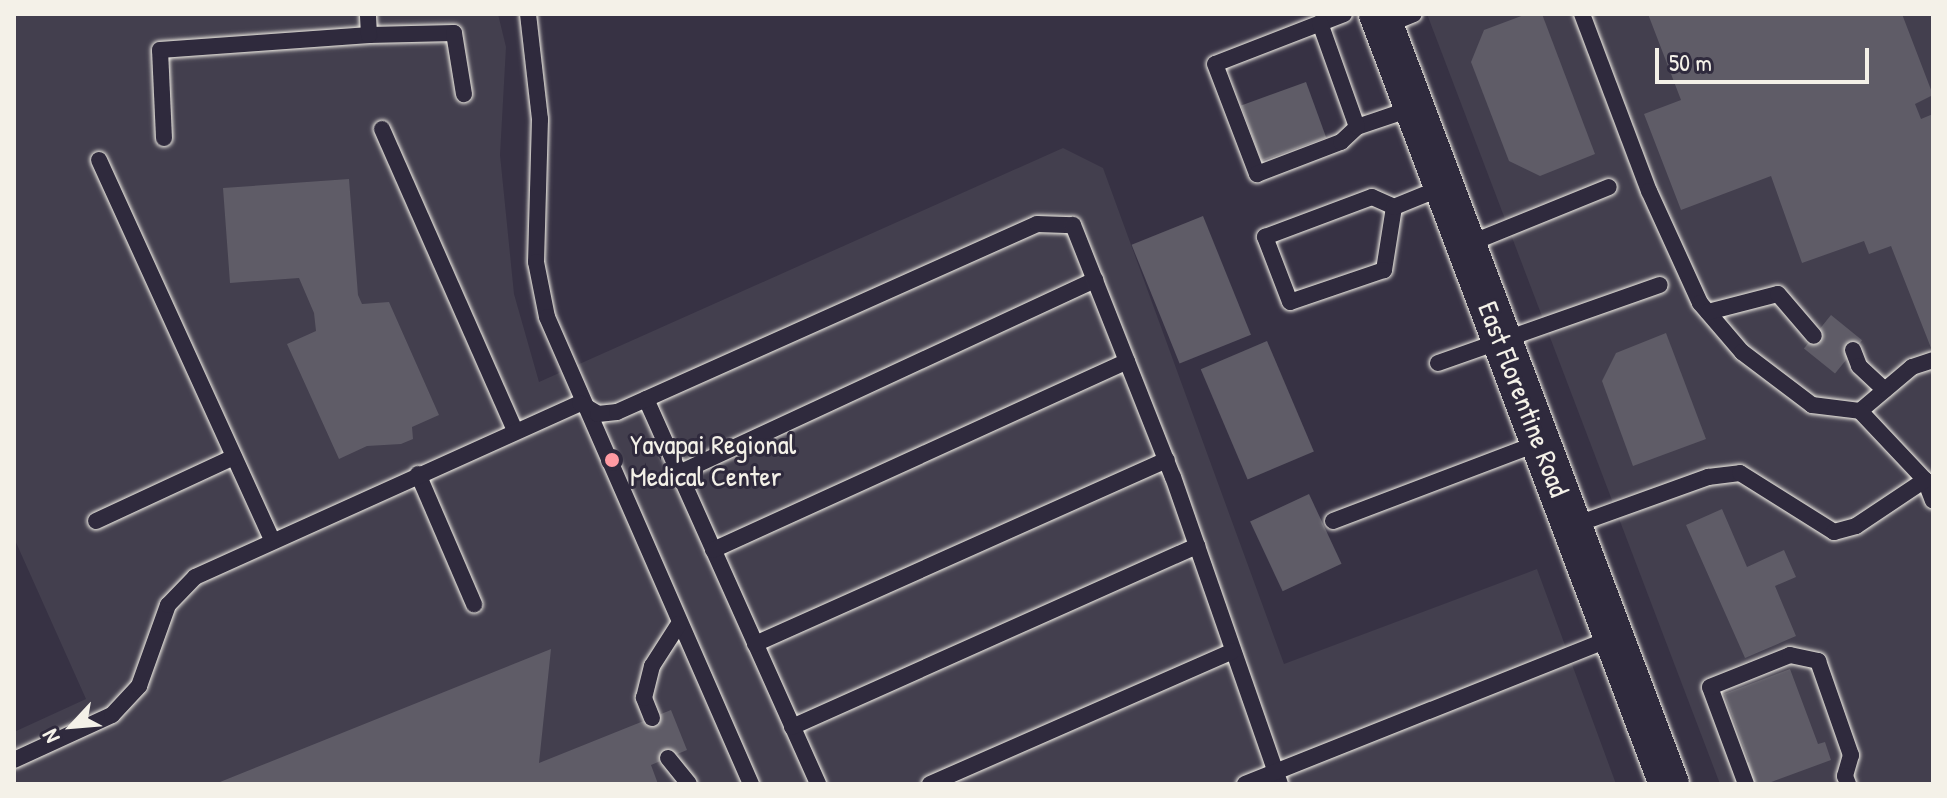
<!DOCTYPE html>
<html>
<head>
<meta charset="utf-8">
<style>
  body { margin:0 }
  #map { position:relative; width:1947px; height:798px; overflow:hidden; background:#373244; font-family:"Patrick Hand",sans-serif }
  div>[style] { position:absolute }
  .built>* { inset:0; background:#433f4e }
  .building>* { inset:0; background:#5f5c67; transform-origin:0 0 }
  .roads { filter:drop-shadow(0 0 2px #f4f1e8) drop-shadow(0 0 2px #f4f1e8) }
  .service>* { height:16px; margin:-8px; padding:0 8px; transform-origin:8px; border-radius:8px; background:#2f2a3d }
  .tertiary>* { height:40px; margin:-20px; padding:0 20px; transform-origin:20px; border-radius:20px; background:#2f2a3d }
  .dots>* { width:22px; height:22px; translate:-50% -50%; box-sizing:border-box; border:4px solid #2f2a3d; border-radius:50% }
  span { translate:-50% -50%; white-space:nowrap; text-align:center; line-height:1.15; -webkit-text-stroke:6px #2f2a3d; paint-order:stroke }
  .street-label { font-size:28px; color:#f4f1e8 }
  .poi-label { font-size:28px; color:#f4f1e8 }
  .left { translate:0 -50%; text-align:left }
  .frame { position:absolute; inset:0; border:16px solid #f4f1e8; pointer-events:none }
  .north { position:absolute; left:32px; top:686px; width:80px; height:80px; -webkit-text-stroke:6px #2f2a3d; paint-order:stroke; rotate:244deg; font-size:22px; font-weight:700; line-height:32px; text-align:center; color:#f4f1e8 }
  .north::after { content:''; display:block; margin:auto; width:28px; height:36px; background:#f4f1e8; clip-path:polygon(50% 0,100% 100%,50% 72%,0 100%) }
  .scale { position:absolute; left:1655px; top:48px; width:214px; height:36px; box-sizing:border-box; border:4px solid #f4f1e8; border-top:0; padding-left:10px; font-size:24px; line-height:28px; white-space:nowrap; color:#f4f1e8; -webkit-text-stroke:6px #2f2a3d; paint-order:stroke }
</style>
</head>
<body>
<div id="map">
  <div class="built">
    <i style="clip-path:polygon(14px 14px,498px 14px,506px 47px,500px 155px,514px 294px,539px 382px,1063px 148px,1103px 168px,1284px 664px,1537px 569px,1616px 784px,14px 784px,14px 732px,86px 699px,14px 538px)"></i>
    <i style="clip-path:polygon(1427px 14px,1933px 14px,1933px 784px,1720px 784px)"></i>
  </div>
  <div class="building">
    <i style="clip-path:polygon(1527px 14px,1542px 14px,1595px 154px,1540px 176px,1509px 161px,1471px 62px,1484px 30px)"></i>
    <i style="clip-path:polygon(1648px 14px,1902px 14px,1933px 95px,1915px 104px,1921px 119px,1933px 114px,1933px 353px,1891px 246px,1869px 254px,1864px 241px,1802px 263px,1771px 176px,1681px 210px,1644px 114px,1681px 100px)"></i>
    <i style="left:1306px;top:82px;width:59px;height:69px;rotate:70deg"></i>
    <i style="clip-path:polygon(349px 179px,358px 295px,362px 304px,389px 302px,439px 415px,412px 427px,413px 439px,401px 444px,367px 446px,339px 459px,287px 344px,316px 331px,314px 313px,299px 278px,230px 283px,223px 188px)"></i>
    <i style="left:1203px;top:216px;width:128px;height:77px;rotate:68deg"></i>
    <i style="left:1831px;top:315px;width:40px;height:43px;rotate:39deg"></i>
    <i style="clip-path:polygon(1666px 333px,1706px 439px,1633px 466px,1602px 381px,1616px 353px)"></i>
    <i style="left:1267px;top:341px;width:120px;height:72px;rotate:67deg"></i>
    <i style="left:1309px;top:494px;width:77px;height:65px;rotate:65deg"></i>
    <i style="clip-path:polygon(1722px 509px,1747px 567px,1784px 550px,1796px 577px,1775px 586px,1796px 636px,1745px 658px,1686px 525px)"></i>
    <i style="clip-path:polygon(551px 649px,539px 763px,671px 710px,687px 750px,651px 765px,658px 784px,215px 784px)"></i>
    <i style="clip-path:polygon(1790px 669px,1818px 744px,1825px 742px,1831px 760px,1766px 784px,1750px 784px,1742px 764px,1749px 762px,1724px 694px)"></i>
  </div>
  <div class="roads">
    <div class="service">
      <i style="left:528px;top:14px;width:106px;rotate:83.5deg"></i>
      <i style="left:540px;top:119px;width:143px;rotate:91.6deg"></i>
      <i style="left:536px;top:262px;width:56px;rotate:78.7deg"></i>
      <i style="left:547px;top:317px;width:510px;rotate:66.4deg"></i>
      <i style="left:1344px;top:14px;width:138px;rotate:158.8deg"></i>
      <i style="left:1215px;top:64px;width:118px;rotate:69.1deg"></i>
      <i style="left:1257px;top:174px;width:90px;rotate:-20.9deg"></i>
      <i style="left:1341px;top:142px;width:22px;rotate:-43deg"></i>
      <i style="left:1357px;top:127px;width:59px;rotate:-18.7deg"></i>
      <i style="left:1582px;top:14px;width:189px;rotate:69.3deg"></i>
      <i style="left:1649px;top:191px;width:123px;rotate:65.5deg"></i>
      <i style="left:1700px;top:303px;width:65px;rotate:49.4deg"></i>
      <i style="left:1742px;top:352px;width:88px;rotate:37.1deg"></i>
      <i style="left:1812px;top:405px;width:48px;rotate:7.1deg"></i>
      <i style="left:1860px;top:411px;width:68px;rotate:-40.2deg"></i>
      <i style="left:1912px;top:367px;width:22px;rotate:-18deg"></i>
      <i style="left:1320px;top:23px;width:110px;rotate:70.4deg"></i>
      <i style="left:1384px;top:26px;width:32px;rotate:-22deg"></i>
      <i style="left:369px;top:35px;width:85px;rotate:-1.3deg"></i>
      <i style="left:454px;top:33px;width:62px;rotate:80.7deg"></i>
      <i style="left:382px;top:129px;width:330px;rotate:66.2deg"></i>
      <i style="left:164px;top:138px;width:88px;rotate:-92.6deg"></i>
      <i style="left:160px;top:50px;width:210px;rotate:-4.1deg"></i>
      <i style="left:369px;top:35px;width:21px;rotate:-93deg"></i>
      <i style="left:99px;top:160px;width:417px;rotate:65.5deg"></i>
      <i style="left:1394px;top:207px;width:64px;rotate:99deg"></i>
      <i style="left:1384px;top:270px;width:99px;rotate:161.2deg"></i>
      <i style="left:1290px;top:302px;width:70px;rotate:-111deg"></i>
      <i style="left:1265px;top:237px;width:114px;rotate:-20.5deg"></i>
      <i style="left:1372px;top:197px;width:24px;rotate:24deg"></i>
      <i style="left:1394px;top:207px;width:53px;rotate:-22.2deg"></i>
      <i style="left:1466px;top:245px;width:154px;rotate:-22.1deg"></i>
      <i style="left:1708px;top:312px;width:72px;rotate:-14.4deg"></i>
      <i style="left:1778px;top:294px;width:55px;rotate:49.4deg"></i>
      <i style="left:1853px;top:350px;width:17px;rotate:69deg"></i>
      <i style="left:1859px;top:366px;width:35px;rotate:43deg"></i>
      <i style="left:1438px;top:363px;width:235px;rotate:-19.4deg"></i>
      <i style="left:646px;top:399px;width:422px;rotate:65.9deg"></i>
      <i style="left:1860px;top:411px;width:95px;rotate:46.7deg"></i>
      <i style="left:1925px;top:480px;width:22px;rotate:69deg"></i>
      <i style="left:679px;top:473px;width:459px;rotate:-24.9deg"></i>
      <i style="left:418px;top:474px;width:142px;rotate:66.7deg"></i>
      <i style="left:96px;top:521px;width:152px;rotate:-24.9deg"></i>
      <i style="left:1333px;top:521px;width:222px;rotate:-20.8deg"></i>
      <i style="left:1572px;top:526px;width:145px;rotate:-19.8deg"></i>
      <i style="left:1708px;top:477px;width:32px;rotate:-7deg"></i>
      <i style="left:1740px;top:473px;width:111px;rotate:32.1deg"></i>
      <i style="left:1834px;top:532px;width:23px;rotate:-15deg"></i>
      <i style="left:1856px;top:526px;width:83px;rotate:-33.7deg"></i>
      <i style="left:713px;top:550px;width:455px;rotate:-24.5deg"></i>
      <i style="left:755px;top:644px;width:451px;rotate:-24.1deg"></i>
      <i style="left:652px;top:718px;width:22px;rotate:-112deg"></i>
      <i style="left:644px;top:698px;width:33px;rotate:-76deg"></i>
      <i style="left:652px;top:666px;width:50px;rotate:-57.3deg"></i>
      <i style="left:792px;top:727px;width:444px;rotate:-24.1deg"></i>
      <i style="left:668px;top:758px;width:33px;rotate:51deg"></i>
      <i style="left:14px;top:760px;width:108px;rotate:-24.7deg"></i>
      <i style="left:112px;top:715px;width:40px;rotate:-47deg"></i>
      <i style="left:139px;top:686px;width:86px;rotate:-70.3deg"></i>
      <i style="left:168px;top:605px;width:39px;rotate:-46deg"></i>
      <i style="left:195px;top:577px;width:422px;rotate:-24.3deg"></i>
      <i style="left:580px;top:403px;width:21px;rotate:31deg"></i>
      <i style="left:598px;top:414px;width:19px;rotate:-6deg"></i>
      <i style="left:617px;top:412px;width:460px;rotate:-24.1deg"></i>
      <i style="left:1037px;top:224px;width:36px;rotate:2deg"></i>
      <i style="left:1073px;top:225px;width:271px;rotate:68.4deg"></i>
      <i style="left:1173px;top:477px;width:325px;rotate:70.8deg"></i>
      <i style="left:930px;top:784px;width:331px;rotate:-23.7deg"></i>
      <i style="left:1245px;top:784px;width:395px;rotate:-21.7deg"></i>
      <i style="left:1746px;top:784px;width:103px;rotate:-110.4deg"></i>
      <i style="left:1710px;top:687px;width:86px;rotate:-21.8deg"></i>
      <i style="left:1790px;top:655px;width:29px;rotate:12deg"></i>
      <i style="left:1818px;top:661px;width:100px;rotate:70.7deg"></i>
      <i style="left:1851px;top:755px;width:22px;rotate:106deg"></i>
      <i style="left:1845px;top:776px;width:9px;rotate:69deg"></i>
    </div>
    <div class="tertiary">
      <i style="left:1379px;top:14px;width:823px;rotate:69.36deg"></i>
    </div>
  </div>
  <div class="dots">
    <i style="left:612px;top:460px;background:#ff9aa2"></i>
  </div>
  <div class="street-label">
    <span style="left:1524px;top:399px;rotate:69deg">East Florentine Road</span>
  </div>
  <div class="poi-label">
    <span class="left" style="left:630px;top:460px">Yavapai Regional<br>Medical Center</span>
  </div>
  <div class="frame"></div>
  <div class="north">N</div>
  <div class="scale">50 m</div>
</div>
</body>
</html>
